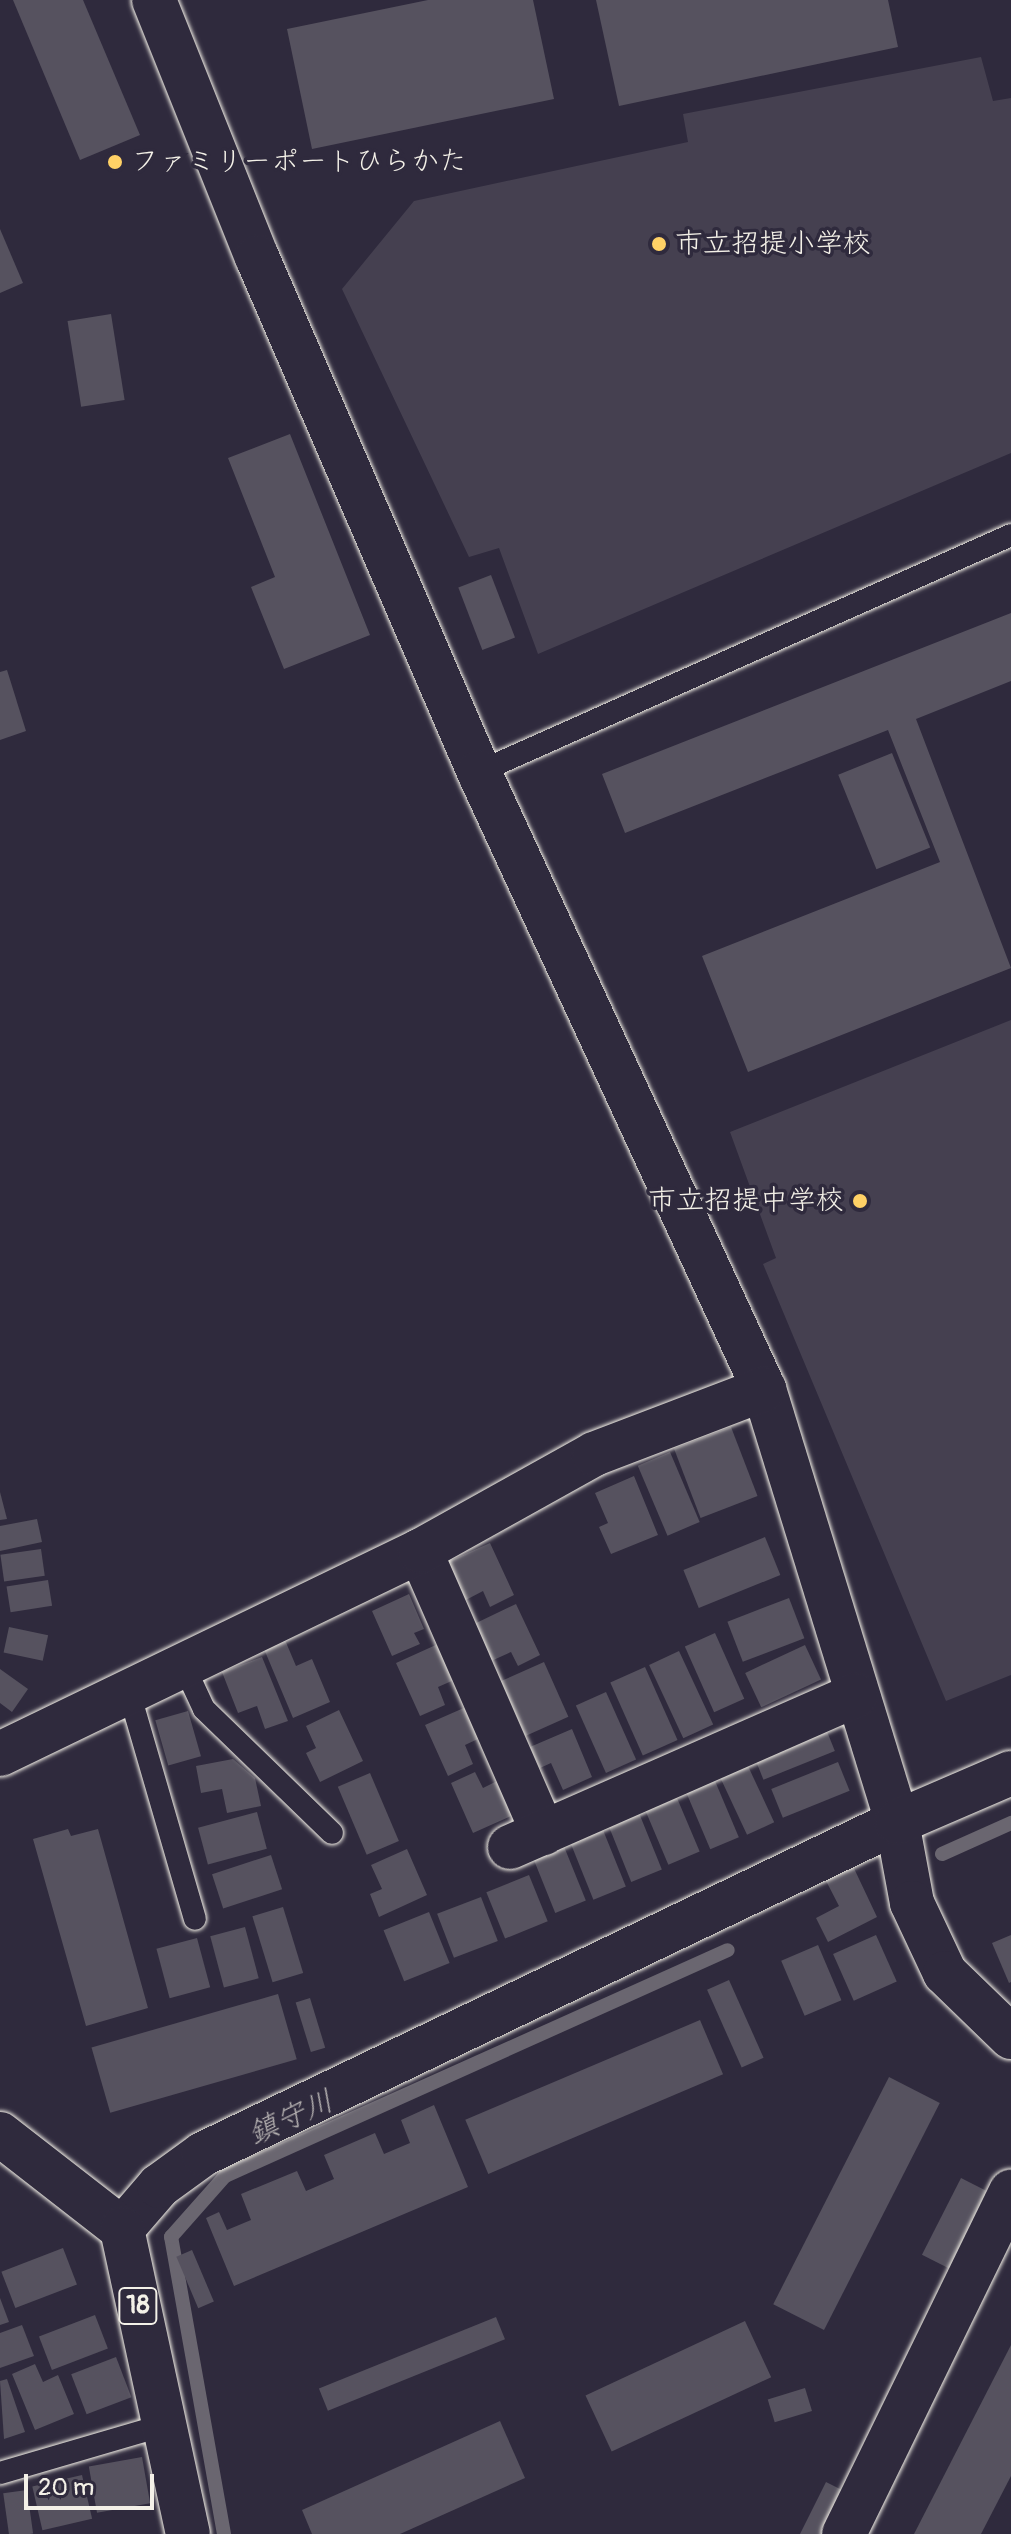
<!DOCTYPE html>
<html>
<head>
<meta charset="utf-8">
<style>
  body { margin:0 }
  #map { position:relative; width:1011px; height:2534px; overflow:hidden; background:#2f2a3d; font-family:Pangolin,"Klee One",sans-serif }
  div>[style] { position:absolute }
  .green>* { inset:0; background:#454050 }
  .stream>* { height:14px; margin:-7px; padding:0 7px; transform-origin:7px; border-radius:7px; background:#6a6670 }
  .building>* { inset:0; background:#56525f; transform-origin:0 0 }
  .roads { filter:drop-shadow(0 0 2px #f4f1e8) drop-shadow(0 0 2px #f4f1e8) }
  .service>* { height:22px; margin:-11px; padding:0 11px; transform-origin:11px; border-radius:11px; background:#2f2a3d }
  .minor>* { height:44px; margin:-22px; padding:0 22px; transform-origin:22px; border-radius:22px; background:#2f2a3d }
  .primary>* { height:44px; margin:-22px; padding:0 22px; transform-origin:22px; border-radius:22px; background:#2f2a3d }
  .dots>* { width:22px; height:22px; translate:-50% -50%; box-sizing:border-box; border:4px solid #2f2a3d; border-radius:50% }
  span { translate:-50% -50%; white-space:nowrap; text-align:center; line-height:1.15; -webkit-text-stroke:7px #2f2a3d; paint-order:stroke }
  .shield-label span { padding:2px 6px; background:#2f2a3d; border:2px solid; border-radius:6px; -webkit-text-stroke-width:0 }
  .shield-label { font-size:26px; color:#f4f1e8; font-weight:700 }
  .poi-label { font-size:28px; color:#f4f1e8 }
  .left { translate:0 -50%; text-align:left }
  .right { translate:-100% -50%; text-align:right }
  .water-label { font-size:30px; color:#b6b2b2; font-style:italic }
  .scale { position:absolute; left:24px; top:2474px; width:130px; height:36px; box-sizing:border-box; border:4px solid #f4f1e8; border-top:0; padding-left:10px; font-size:24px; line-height:28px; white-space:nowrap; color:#f4f1e8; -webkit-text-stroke:6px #2f2a3d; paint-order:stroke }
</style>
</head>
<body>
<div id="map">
  <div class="green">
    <i style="clip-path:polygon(981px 57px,993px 101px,1011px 98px,1011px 453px,538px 654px,499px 548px,469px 557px,342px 289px,414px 201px,688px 142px,683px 114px)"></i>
    <i style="clip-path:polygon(1011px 1020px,1011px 1675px,946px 1701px,763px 1264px,776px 1258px,730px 1132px)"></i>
  </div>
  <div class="stream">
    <i style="left:942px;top:1854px;width:76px;rotate:-24.2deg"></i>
    <i style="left:224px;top:2534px;width:302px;rotate:-100.1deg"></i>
    <i style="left:171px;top:2237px;width:81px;rotate:-48.5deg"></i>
    <i style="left:225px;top:2176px;width:551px;rotate:-24.19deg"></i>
  </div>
  <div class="building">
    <i style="clip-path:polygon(13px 0,83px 0,140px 135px,80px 160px)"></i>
    <i style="clip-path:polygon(428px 0,533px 0,554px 99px,312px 149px,287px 29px)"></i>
    <i style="clip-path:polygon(596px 0,888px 0,898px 47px,619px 106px)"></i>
    <i style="clip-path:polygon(0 229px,23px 283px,0 293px)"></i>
    <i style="left:111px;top:314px;width:87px;height:44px;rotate:81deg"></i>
    <i style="clip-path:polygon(290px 434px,370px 635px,284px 669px,251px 587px,275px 577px,228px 458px)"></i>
    <i style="left:491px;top:575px;width:67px;height:35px;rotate:69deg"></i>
    <i style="clip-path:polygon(1011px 613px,1011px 681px,916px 719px,1011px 968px,748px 1072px,702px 956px,940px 862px,888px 730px,625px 833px,602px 774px)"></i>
    <i style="clip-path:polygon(7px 670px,26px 731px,0 740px,0 672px)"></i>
    <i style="left:892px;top:753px;width:102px;height:58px;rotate:68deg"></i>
    <i style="left:731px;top:1427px;width:74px;height:61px;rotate:69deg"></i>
    <i style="left:670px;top:1452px;width:76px;height:35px;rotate:67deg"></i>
    <i style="clip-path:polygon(634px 1476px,658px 1535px,611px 1554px,599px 1527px,608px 1523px,595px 1493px)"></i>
    <i style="clip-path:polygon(0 1492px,7px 1519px,0 1520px)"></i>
    <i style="clip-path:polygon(37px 1519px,42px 1542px,0 1551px,0 1526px)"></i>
    <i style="left:765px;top:1537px;width:41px;height:88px;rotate:68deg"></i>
    <i style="clip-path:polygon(490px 1543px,514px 1595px,490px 1607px,483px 1591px,462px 1602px,443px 1564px)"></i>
    <i style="left:41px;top:1549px;width:27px;height:41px;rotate:82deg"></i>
    <i style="left:48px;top:1580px;width:26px;height:42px;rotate:81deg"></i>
    <i style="clip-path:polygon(409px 1594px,424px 1629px,414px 1633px,420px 1644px,392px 1656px,372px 1611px)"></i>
    <i style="left:789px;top:1598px;width:43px;height:66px;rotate:69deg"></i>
    <i style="clip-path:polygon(516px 1604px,540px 1655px,518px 1666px,511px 1652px,489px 1662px,472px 1625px)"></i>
    <i style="left:9px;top:1627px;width:40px;height:26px;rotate:12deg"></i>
    <i style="left:715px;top:1633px;width:72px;height:33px;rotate:66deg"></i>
    <i style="clip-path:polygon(285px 1640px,296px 1666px,312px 1659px,330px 1702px,293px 1718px,264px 1649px)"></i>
    <i style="clip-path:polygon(438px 1644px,454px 1680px,438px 1687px,445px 1705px,420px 1716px,396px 1663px)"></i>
    <i style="left:805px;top:1645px;width:38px;height:66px;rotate:65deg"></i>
    <i style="left:679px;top:1651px;width:81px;height:33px;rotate:65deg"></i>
    <i style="clip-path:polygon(262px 1657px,288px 1721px,265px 1729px,257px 1706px,238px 1713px,222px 1672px)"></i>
    <i style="left:544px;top:1662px;width:60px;height:47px;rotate:66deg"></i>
    <i style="left:645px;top:1667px;width:80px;height:38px;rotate:66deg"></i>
    <i style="clip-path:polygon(0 1669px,28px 1689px,12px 1712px,0 1703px)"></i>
    <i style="left:606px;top:1692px;width:74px;height:33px;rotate:66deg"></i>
    <i style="clip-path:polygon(466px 1707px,480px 1738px,465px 1745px,473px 1764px,448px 1776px,425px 1725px)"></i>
    <i style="clip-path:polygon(339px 1710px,363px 1761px,320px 1782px,306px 1753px,316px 1748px,306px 1726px)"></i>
    <i style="left:188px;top:1711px;width:47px;height:34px;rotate:74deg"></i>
    <i style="left:824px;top:1724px;width:29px;height:77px;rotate:68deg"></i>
    <i style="clip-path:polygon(572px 1729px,592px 1777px,563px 1790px,551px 1763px,540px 1768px,530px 1747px)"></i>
    <i style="clip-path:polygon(233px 1759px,255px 1778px,261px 1806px,227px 1813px,222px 1789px,201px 1793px,196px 1766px)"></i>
    <i style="left:838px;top:1762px;width:31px;height:72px;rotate:68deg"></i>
    <i style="left:748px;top:1766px;width:62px;height:30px;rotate:65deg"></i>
    <i style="clip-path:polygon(475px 1772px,483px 1788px,505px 1777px,520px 1812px,473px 1833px,451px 1783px)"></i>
    <i style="left:370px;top:1773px;width:74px;height:35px;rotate:67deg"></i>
    <i style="left:715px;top:1781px;width:61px;height:31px;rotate:67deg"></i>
    <i style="left:677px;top:1798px;width:58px;height:34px;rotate:67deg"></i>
    <i style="left:257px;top:1812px;width:38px;height:61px;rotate:75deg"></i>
    <i style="left:639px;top:1813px;width:61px;height:33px;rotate:68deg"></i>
    <i style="clip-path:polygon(68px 1829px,71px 1836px,98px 1829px,148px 2008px,86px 2026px,33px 1839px)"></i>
    <i style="left:603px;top:1830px;width:61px;height:35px;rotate:68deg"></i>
    <i style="left:563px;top:1844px;width:61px;height:33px;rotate:68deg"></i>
    <i style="clip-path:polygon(407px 1849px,427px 1895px,379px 1917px,370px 1894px,382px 1889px,371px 1865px)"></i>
    <i style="left:271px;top:1855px;width:36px;height:62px;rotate:72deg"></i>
    <i style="clip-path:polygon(851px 1862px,877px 1917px,828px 1942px,816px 1918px,839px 1906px,823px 1875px)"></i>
    <i style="left:529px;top:1875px;width:50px;height:46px;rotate:68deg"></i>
    <i style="left:481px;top:1897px;width:47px;height:47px;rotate:69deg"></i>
    <i style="left:283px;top:1907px;width:69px;height:32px;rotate:73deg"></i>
    <i style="left:429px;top:1912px;width:55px;height:49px;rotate:68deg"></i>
    <i style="left:245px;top:1927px;width:53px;height:36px;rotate:75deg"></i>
    <i style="left:876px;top:1935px;width:51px;height:47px;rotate:66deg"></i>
    <i style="clip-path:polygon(1011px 1935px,1011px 1982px,1009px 1983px,992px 1943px)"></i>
    <i style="left:197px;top:1938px;width:51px;height:42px;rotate:75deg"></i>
    <i style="left:818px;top:1945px;width:60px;height:40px;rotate:67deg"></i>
    <i style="left:729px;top:1980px;width:85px;height:24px;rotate:66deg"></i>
    <i style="left:278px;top:1994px;width:68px;height:194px;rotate:74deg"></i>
    <i style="left:310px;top:1998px;width:52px;height:15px;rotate:73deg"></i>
    <i style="left:700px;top:2020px;width:59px;height:255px;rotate:67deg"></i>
    <i style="left:889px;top:2077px;width:57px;height:255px;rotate:27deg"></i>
    <i style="clip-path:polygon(434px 2105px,468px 2187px,234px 2286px,206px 2218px,219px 2212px,227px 2230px,251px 2220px,241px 2194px,297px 2171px,306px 2191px,334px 2179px,324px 2155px,375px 2133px,384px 2154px,410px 2143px,401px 2120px)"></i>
    <i style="left:961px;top:2178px;width:36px;height:86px;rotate:27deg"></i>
    <i style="left:63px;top:2248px;width:39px;height:66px;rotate:69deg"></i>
    <i style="left:192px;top:2250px;width:56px;height:17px;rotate:67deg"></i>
    <i style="clip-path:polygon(0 2298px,9px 2322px,0 2325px)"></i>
    <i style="left:95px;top:2315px;width:36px;height:60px;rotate:69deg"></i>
    <i style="left:496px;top:2317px;width:24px;height:191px;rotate:68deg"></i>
    <i style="left:745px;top:2321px;width:62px;height:176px;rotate:65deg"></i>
    <i style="clip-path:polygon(22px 2325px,34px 2356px,0 2368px,0 2333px)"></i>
    <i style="clip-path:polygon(1011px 2345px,1011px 2476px,981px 2534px,914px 2534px)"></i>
    <i style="left:116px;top:2357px;width:43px;height:48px;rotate:69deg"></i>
    <i style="clip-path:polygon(35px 2364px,43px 2382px,58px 2375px,74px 2414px,35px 2430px,12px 2374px)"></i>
    <i style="clip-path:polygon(7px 2379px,25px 2432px,4px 2439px,0 2381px)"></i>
    <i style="left:805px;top:2388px;width:24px;height:39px;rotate:73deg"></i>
    <i style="clip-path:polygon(500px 2421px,525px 2478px,400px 2534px,312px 2534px,302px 2510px)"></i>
    <i style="left:142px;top:2457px;width:47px;height:54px;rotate:80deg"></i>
    <i style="left:82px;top:2475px;width:45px;height:51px;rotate:77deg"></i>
    <i style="clip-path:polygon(826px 2482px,846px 2492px,826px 2534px,800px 2534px)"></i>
    <i style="left:27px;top:2490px;width:44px;height:24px;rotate:82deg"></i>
  </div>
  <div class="roads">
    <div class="service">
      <i style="left:479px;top:772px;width:582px;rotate:-24.01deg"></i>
      <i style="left:184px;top:1666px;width:47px;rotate:65.1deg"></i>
      <i style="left:204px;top:1709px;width:178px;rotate:44.1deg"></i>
      <i style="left:129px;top:1692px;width:236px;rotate:73.8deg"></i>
      <i style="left:0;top:2473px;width:171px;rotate:-16.3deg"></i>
    </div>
    <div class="minor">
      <i style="left:154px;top:0;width:277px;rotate:68.2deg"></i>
      <i style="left:257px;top:257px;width:561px;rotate:66.68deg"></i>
      <i style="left:479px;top:772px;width:680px;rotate:65.21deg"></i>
      <i style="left:764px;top:1389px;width:453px;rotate:72.9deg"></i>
      <i style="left:897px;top:1822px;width:82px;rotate:79.5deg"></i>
      <i style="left:912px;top:1903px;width:77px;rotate:64.8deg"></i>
      <i style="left:945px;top:1973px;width:92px;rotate:44.1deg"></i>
      <i style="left:420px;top:1551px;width:308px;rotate:66.4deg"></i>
      <i style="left:0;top:1754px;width:466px;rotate:-25.8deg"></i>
      <i style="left:420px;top:1551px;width:199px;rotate:-29.1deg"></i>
      <i style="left:594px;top:1454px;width:182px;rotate:-20.9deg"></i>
      <i style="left:510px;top:1847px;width:378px;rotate:-23.7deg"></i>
      <i style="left:122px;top:2229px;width:57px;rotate:-49.3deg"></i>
      <i style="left:159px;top:2186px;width:54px;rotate:-36deg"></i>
      <i style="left:203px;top:2154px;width:769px;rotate:-25.57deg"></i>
      <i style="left:897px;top:1822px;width:124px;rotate:-23.3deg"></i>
      <i style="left:844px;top:2534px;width:381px;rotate:-64deg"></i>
    </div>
    <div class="primary">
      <i style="left:0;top:2134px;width:155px;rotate:37.9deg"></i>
      <i style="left:122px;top:2229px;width:312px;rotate:77.8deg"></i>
    </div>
  </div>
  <div class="dots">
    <i style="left:115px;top:162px;background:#ffd166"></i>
    <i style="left:659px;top:244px;background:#ffd166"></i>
    <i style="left:860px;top:1201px;background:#ffd166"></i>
  </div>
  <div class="shield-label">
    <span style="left:138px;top:2306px">18</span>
  </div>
  <div class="poi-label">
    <span class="left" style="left:131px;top:162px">ファミリーポートひらかた</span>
    <span class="left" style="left:675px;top:244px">市立招提小学校</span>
    <span class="right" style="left:844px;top:1201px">市立招提中学校</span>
  </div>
  <div class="water-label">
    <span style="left:291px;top:2118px;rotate:-24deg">鎮守川</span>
  </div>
  <div class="scale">20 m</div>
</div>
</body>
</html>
